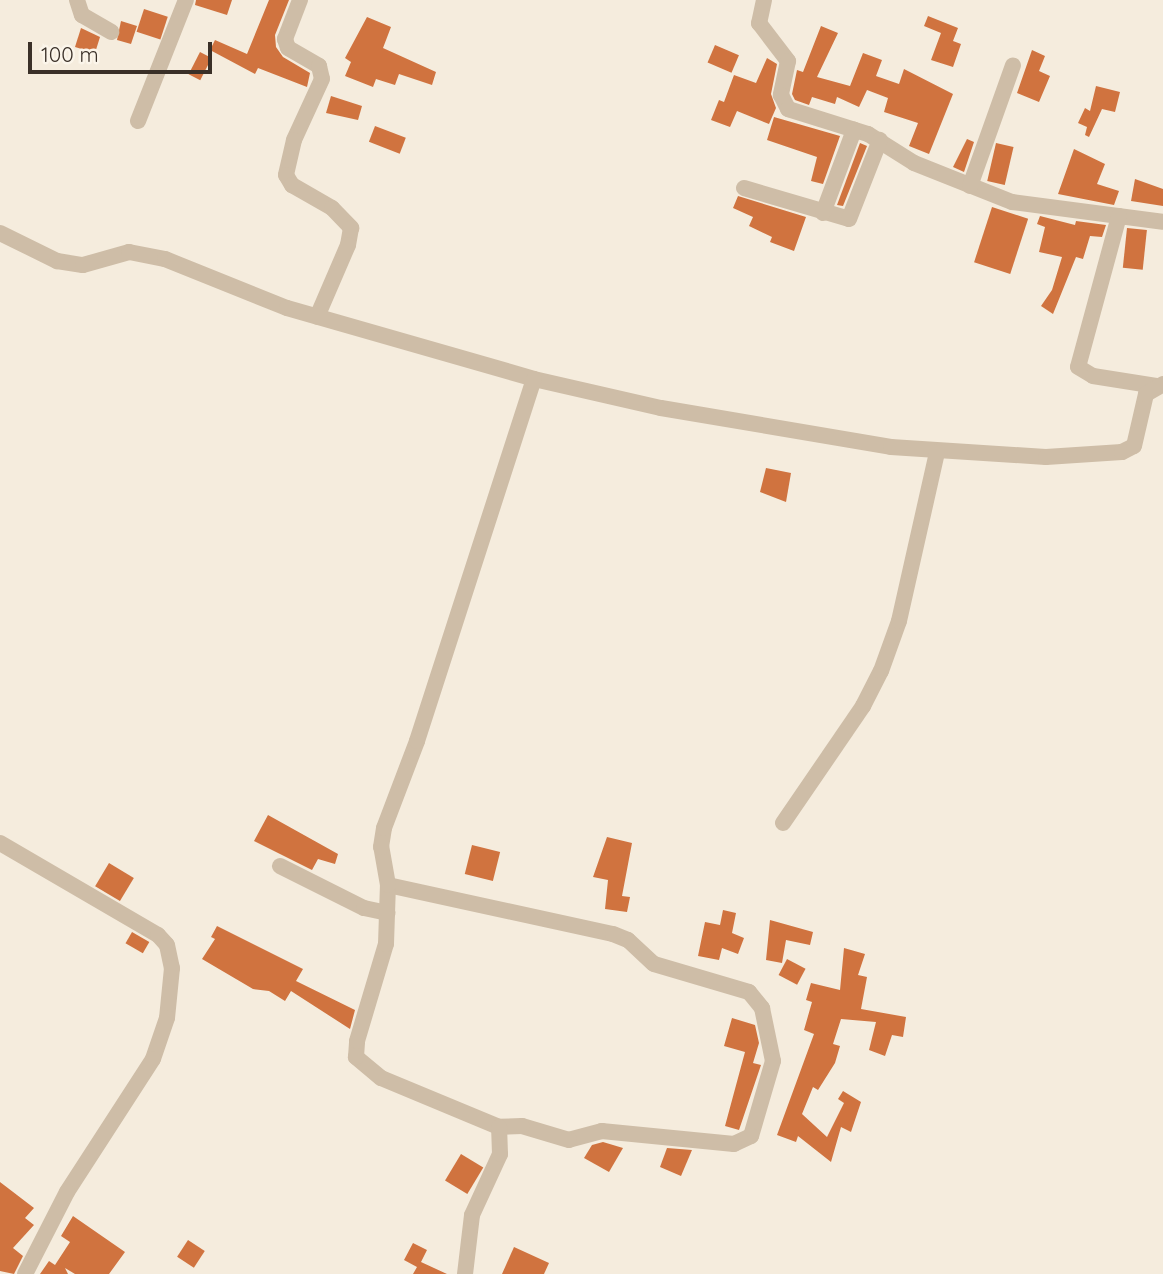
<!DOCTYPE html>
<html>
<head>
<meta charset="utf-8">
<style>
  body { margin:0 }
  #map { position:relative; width:1163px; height:1274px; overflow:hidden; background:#f5ecdd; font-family:Quicksand,sans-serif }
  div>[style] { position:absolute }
  .building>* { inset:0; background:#d0733f; transform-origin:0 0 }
  .minor>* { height:16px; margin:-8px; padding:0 8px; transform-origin:8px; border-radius:8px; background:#cebda7 }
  span { translate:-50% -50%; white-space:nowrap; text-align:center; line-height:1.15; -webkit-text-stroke:5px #fbf5ea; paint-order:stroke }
  .scale { position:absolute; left:28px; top:42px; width:184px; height:32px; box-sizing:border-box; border:4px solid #3a3028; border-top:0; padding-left:9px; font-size:21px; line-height:24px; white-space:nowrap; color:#3a3028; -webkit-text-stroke:5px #fbf5ea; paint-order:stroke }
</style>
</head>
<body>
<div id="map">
  <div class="building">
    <i style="clip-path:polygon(196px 0,232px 0,227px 15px,195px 5px)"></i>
    <i style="clip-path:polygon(269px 0,289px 0,275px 35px,276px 47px,283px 57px,310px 73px,307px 87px,258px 68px,255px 74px,210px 50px,215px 40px,247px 54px)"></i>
    <i style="left:144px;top:9px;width:25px;height:24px;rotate:18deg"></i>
    <i style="clip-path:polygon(928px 16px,958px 28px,953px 41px,961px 44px,953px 67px,931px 60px,941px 33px,924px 26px)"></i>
    <i style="clip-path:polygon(367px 17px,391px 27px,383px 48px,436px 72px,432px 85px,399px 74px,395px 85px,376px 79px,373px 87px,345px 76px,351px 62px,345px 58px)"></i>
    <i style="clip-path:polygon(121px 21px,137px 26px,131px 44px,117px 40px)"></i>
    <i style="clip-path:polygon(821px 26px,838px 33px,817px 77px,850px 86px,863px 53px,882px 60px,876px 76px,899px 84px,904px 69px,953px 94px,929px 154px,909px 146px,918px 123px,884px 112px,888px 98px,867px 90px,859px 107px,837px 97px,835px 104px,812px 97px,809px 105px,795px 100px,792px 94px,797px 70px,803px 72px)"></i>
    <i style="clip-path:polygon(81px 28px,100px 37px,95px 53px,75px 47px)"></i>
    <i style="left:715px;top:45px;width:26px;height:19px;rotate:23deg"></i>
    <i style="clip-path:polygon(1032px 50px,1045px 56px,1039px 71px,1050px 76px,1039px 102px,1017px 93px)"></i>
    <i style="left:200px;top:52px;width:13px;height:25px;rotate:27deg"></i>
    <i style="clip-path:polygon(767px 58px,777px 64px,771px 94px,776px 108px,769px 124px,737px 111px,730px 127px,711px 120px,719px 100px,724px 102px,734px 75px,756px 83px)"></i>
    <i style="clip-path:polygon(1096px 86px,1120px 92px,1115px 112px,1102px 109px,1089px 137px,1085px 135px,1087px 127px,1078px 123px,1085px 108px,1090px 111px)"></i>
    <i style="clip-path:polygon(331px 96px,362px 106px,358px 120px,326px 113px)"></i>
    <i style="clip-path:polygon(774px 117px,840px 136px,823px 184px,811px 181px,817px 157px,767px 140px)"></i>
    <i style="left:375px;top:126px;width:33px;height:17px;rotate:21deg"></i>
    <i style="clip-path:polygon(967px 139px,974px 142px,964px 172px,953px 167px)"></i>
    <i style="clip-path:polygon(860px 143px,867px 146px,843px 206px,837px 205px)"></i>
    <i style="left:996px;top:143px;width:18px;height:39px;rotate:13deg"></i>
    <i style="clip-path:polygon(1074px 149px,1105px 164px,1097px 184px,1119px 191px,1114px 205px,1058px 194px)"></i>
    <i style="clip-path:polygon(1135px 179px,1163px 189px,1163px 206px,1131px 201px)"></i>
    <i style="clip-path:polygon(738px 196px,806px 217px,794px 251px,770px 242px,772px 237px,749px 226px,753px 217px,733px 208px)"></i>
    <i style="left:992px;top:207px;width:38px;height:58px;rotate:18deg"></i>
    <i style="clip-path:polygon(1040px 216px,1075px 225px,1076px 221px,1106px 225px,1102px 237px,1090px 236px,1083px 259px,1076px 257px,1053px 314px,1041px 306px,1052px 290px,1062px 257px,1039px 252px,1045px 227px,1037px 224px)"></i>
    <i style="left:1127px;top:228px;width:20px;height:40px;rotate:6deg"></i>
    <i style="clip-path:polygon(766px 468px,791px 473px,786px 502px,760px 492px)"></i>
    <i style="clip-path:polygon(268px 815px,338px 854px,335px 864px,318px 859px,312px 870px,254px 841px)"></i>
    <i style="clip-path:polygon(607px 837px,632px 843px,622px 896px,630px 897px,627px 912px,605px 909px,608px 880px,593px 877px)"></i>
    <i style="left:472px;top:845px;width:29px;height:30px;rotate:14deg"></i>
    <i style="left:109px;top:863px;width:29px;height:27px;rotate:31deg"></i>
    <i style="clip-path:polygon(723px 910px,736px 913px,732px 933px,744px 938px,738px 954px,722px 948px,719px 960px,698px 956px,705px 922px,720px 925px)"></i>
    <i style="clip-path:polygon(770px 920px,813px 932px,810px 945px,786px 940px,782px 963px,766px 960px)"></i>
    <i style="clip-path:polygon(217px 926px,303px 969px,296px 981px,355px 1010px,350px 1029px,291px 991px,285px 1001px,269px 991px,253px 989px,202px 959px,215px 939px,211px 937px)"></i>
    <i style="left:132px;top:932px;width:20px;height:13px;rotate:30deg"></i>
    <i style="clip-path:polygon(844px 948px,865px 954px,858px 975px,867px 977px,861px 1009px,906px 1017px,903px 1037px,892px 1035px,885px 1056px,869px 1050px,876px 1022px,841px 1019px,833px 1044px,840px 1046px,835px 1063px,818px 1090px,813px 1087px,802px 1114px,827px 1137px,844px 1103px,838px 1099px,843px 1091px,861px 1102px,851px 1132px,841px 1127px,831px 1162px,798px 1136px,796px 1142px,777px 1135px,814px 1034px,804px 1030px,812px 1002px,806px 1000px,811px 983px,840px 990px)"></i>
    <i style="left:787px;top:959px;width:21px;height:18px;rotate:28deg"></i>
    <i style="clip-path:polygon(732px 1018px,755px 1025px,759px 1043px,753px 1063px,761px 1065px,739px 1130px,725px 1126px,745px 1052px,724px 1046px)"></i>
    <i style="clip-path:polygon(603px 1142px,623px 1148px,609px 1172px,584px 1158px,592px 1145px)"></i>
    <i style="clip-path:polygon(667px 1148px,692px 1150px,681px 1176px,660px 1167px)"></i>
    <i style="left:461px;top:1154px;width:26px;height:31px;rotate:31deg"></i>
    <i style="clip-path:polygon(0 1182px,34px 1208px,25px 1218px,34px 1225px,13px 1248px,23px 1256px,14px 1274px,0 1271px)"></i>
    <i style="clip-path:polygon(73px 1216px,125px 1252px,109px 1274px,75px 1274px,65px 1268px,68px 1274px,40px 1274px,49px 1261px,55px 1265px,70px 1242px,61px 1236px)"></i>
    <i style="left:188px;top:1240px;width:20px;height:20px;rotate:33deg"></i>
    <i style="clip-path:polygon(413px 1243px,427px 1250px,421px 1262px,447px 1274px,413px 1274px,417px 1267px,404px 1260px)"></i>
    <i style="clip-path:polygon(514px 1247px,549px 1263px,544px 1274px,502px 1274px)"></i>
  </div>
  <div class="minor">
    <i style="left:77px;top:0;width:16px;rotate:72deg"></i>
    <i style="left:82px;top:15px;width:34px;rotate:30deg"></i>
    <i style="left:300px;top:0;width:42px;rotate:111deg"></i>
    <i style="left:285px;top:39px;width:9px;rotate:72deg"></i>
    <i style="left:288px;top:48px;width:36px;rotate:30deg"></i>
    <i style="left:319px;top:66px;width:13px;rotate:77deg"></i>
    <i style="left:322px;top:79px;width:67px;rotate:114.7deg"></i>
    <i style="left:294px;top:140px;width:36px;rotate:103deg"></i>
    <i style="left:286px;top:175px;width:12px;rotate:59deg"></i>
    <i style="left:292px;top:185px;width:46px;rotate:29.9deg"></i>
    <i style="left:332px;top:208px;width:28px;rotate:46deg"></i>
    <i style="left:351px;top:228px;width:17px;rotate:100deg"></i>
    <i style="left:348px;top:245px;width:78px;rotate:113.3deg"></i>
    <i style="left:764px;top:0;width:24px;rotate:102deg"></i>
    <i style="left:759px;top:23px;width:48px;rotate:52.7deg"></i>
    <i style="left:788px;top:61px;width:35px;rotate:102deg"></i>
    <i style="left:781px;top:95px;width:16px;rotate:63deg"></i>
    <i style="left:788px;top:109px;width:84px;rotate:17.4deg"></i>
    <i style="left:868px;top:134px;width:54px;rotate:32.2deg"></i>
    <i style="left:914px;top:163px;width:105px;rotate:21.7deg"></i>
    <i style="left:1012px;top:202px;width:152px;rotate:7.5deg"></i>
    <i style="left:138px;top:121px;width:130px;rotate:-68.4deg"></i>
    <i style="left:970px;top:186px;width:128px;rotate:-70.4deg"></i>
    <i style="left:744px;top:188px;width:109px;rotate:16.4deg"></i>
    <i style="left:849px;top:219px;width:85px;rotate:-68.6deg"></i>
    <i style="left:823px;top:213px;width:89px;rotate:-69.5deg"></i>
    <i style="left:1119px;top:216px;width:156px;rotate:105.2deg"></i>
    <i style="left:1078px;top:367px;width:17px;rotate:31deg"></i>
    <i style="left:1093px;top:376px;width:64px;rotate:9deg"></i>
    <i style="left:0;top:233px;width:64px;rotate:26.2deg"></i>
    <i style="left:57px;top:261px;width:26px;rotate:9deg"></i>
    <i style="left:83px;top:265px;width:48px;rotate:-15.8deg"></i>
    <i style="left:129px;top:252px;width:37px;rotate:11deg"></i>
    <i style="left:165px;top:259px;width:131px;rotate:21.9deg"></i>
    <i style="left:287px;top:308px;width:257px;rotate:16deg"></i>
    <i style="left:534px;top:379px;width:130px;rotate:12.9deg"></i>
    <i style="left:661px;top:408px;width:233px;rotate:9.6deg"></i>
    <i style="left:891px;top:447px;width:155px;rotate:3.7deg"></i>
    <i style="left:1046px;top:457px;width:76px;rotate:-3.8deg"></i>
    <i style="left:1122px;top:452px;width:13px;rotate:-27deg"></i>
    <i style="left:1134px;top:446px;width:53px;rotate:-77deg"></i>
    <i style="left:1146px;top:394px;width:20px;rotate:-30deg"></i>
    <i style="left:783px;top:823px;width:142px;rotate:-55.6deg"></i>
    <i style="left:863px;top:706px;width:39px;rotate:-63deg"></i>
    <i style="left:881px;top:671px;width:53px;rotate:-70.2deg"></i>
    <i style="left:899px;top:621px;width:173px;rotate:-77.3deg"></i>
    <i style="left:0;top:843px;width:183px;rotate:30.2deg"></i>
    <i style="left:158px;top:935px;width:13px;rotate:48deg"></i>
    <i style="left:167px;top:945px;width:24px;rotate:78deg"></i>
    <i style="left:172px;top:968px;width:50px;rotate:95.7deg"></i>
    <i style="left:167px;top:1018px;width:43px;rotate:108.9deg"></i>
    <i style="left:153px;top:1059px;width:158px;rotate:122.9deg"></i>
    <i style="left:67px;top:1192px;width:92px;rotate:117.1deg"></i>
    <i style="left:280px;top:866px;width:94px;rotate:26.6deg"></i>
    <i style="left:364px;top:908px;width:24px;rotate:12deg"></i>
    <i style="left:388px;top:885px;width:230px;rotate:12.3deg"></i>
    <i style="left:613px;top:934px;width:16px;rotate:22deg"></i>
    <i style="left:628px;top:940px;width:35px;rotate:43deg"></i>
    <i style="left:654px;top:964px;width:99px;rotate:16.4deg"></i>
    <i style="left:749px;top:992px;width:21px;rotate:51deg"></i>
    <i style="left:762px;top:1008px;width:54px;rotate:78.3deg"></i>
    <i style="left:773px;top:1061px;width:78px;rotate:106.3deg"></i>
    <i style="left:751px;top:1136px;width:19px;rotate:155deg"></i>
    <i style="left:734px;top:1144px;width:133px;rotate:-174.4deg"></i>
    <i style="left:602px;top:1131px;width:34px;rotate:165deg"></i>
    <i style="left:569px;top:1140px;width:49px;rotate:-163.4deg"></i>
    <i style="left:522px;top:1126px;width:23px;rotate:178deg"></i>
    <i style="left:499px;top:1127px;width:128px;rotate:-157.4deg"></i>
    <i style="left:381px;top:1078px;width:33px;rotate:-140deg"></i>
    <i style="left:356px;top:1057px;width:16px;rotate:-86deg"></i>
    <i style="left:357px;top:1041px;width:101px;rotate:-73.4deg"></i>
    <i style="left:386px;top:944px;width:59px;rotate:-88.1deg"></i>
    <i style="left:388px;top:885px;width:39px;rotate:-100deg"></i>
    <i style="left:381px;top:847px;width:19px;rotate:-81deg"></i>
    <i style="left:384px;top:828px;width:93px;rotate:-69.2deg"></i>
    <i style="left:417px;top:741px;width:380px;rotate:-72.1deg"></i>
    <i style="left:465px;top:1274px;width:59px;rotate:-83.2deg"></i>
    <i style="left:472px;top:1215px;width:67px;rotate:-65.3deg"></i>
    <i style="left:500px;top:1154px;width:27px;rotate:-92deg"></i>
  </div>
  <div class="scale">100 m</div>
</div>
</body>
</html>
